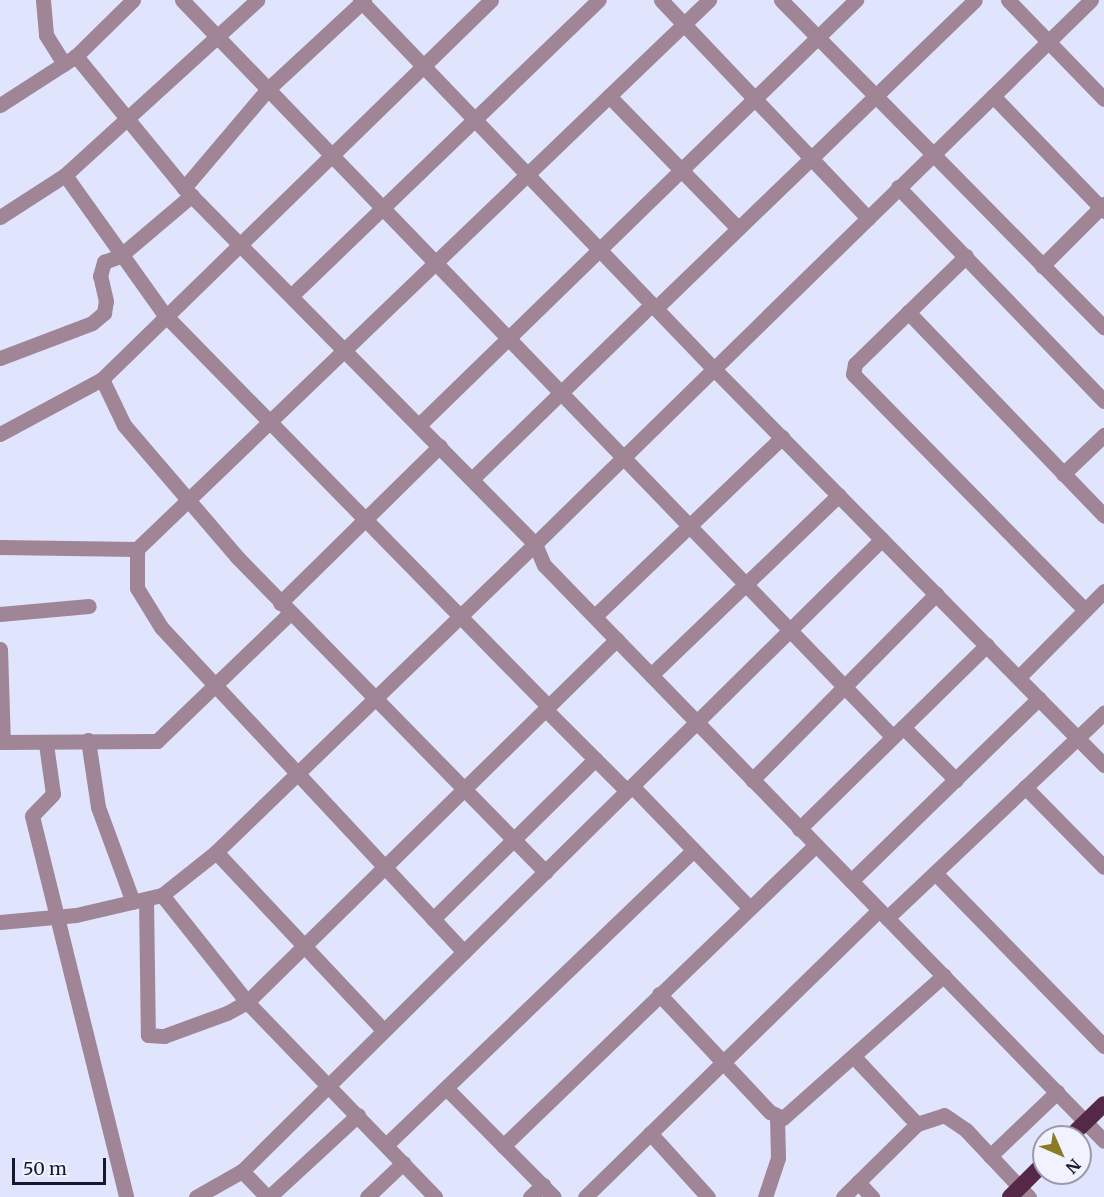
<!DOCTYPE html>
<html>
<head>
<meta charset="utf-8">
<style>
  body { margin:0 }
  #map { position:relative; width:1104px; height:1197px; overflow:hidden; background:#e1e4fd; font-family:Merriweather,serif }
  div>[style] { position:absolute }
  .minor>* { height:15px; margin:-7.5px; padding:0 7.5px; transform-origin:7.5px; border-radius:7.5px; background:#9f8595 }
  .tertiary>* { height:15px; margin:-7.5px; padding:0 7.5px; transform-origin:7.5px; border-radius:7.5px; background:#9f8595 }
  .trunk>* { height:16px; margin:-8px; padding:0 8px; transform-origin:8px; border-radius:8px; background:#562848 }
  span { translate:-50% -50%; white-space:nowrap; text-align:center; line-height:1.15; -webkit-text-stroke:6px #f1f2ff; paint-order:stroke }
  .north { position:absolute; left:1032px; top:1125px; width:60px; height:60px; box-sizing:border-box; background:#f1f2ff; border:2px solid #9a9aab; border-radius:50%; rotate:135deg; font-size:16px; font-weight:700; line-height:24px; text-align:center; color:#17172e }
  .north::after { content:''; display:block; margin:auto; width:21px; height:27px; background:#897c22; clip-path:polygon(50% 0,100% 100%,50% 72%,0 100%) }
  .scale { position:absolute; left:12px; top:1158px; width:94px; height:27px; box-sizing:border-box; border:3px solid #17172e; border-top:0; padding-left:8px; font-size:18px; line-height:21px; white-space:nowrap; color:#17172e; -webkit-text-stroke:4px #f1f2ff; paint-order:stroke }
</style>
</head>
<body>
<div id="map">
  <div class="minor">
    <i style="left:43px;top:0;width:35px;rotate:85deg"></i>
    <i style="left:46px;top:35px;width:34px;rotate:58deg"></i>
    <i style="left:182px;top:0;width:1024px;rotate:46.03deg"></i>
    <i style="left:661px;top:0;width:301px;rotate:46.5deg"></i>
    <i style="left:781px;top:0;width:460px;rotate:45.4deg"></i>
    <i style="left:1008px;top:0;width:138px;rotate:45.9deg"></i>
    <i style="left:609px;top:96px;width:185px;rotate:45.7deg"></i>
    <i style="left:993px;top:96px;width:160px;rotate:46deg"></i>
    <i style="left:0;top:105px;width:90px;rotate:-32.8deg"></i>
    <i style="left:76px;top:56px;width:80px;rotate:-44.5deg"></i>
    <i style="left:65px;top:175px;width:172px;rotate:54.5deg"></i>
    <i style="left:165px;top:315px;width:547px;rotate:45.59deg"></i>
    <i style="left:898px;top:187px;width:297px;rotate:46.1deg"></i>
    <i style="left:184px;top:188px;width:130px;rotate:-49.7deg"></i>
    <i style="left:268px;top:89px;width:131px;rotate:-42.8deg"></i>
    <i style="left:0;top:217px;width:77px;rotate:-32.9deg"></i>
    <i style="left:65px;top:175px;width:260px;rotate:-42.3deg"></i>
    <i style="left:966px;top:256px;width:155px;rotate:135.8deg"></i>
    <i style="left:855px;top:364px;width:10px;rotate:101deg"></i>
    <i style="left:853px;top:374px;width:331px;rotate:45.5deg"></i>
    <i style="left:1042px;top:266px;width:88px;rotate:-45deg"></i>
    <i style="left:291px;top:296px;width:427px;rotate:-43.9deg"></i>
    <i style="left:656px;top:308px;width:443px;rotate:-44deg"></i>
    <i style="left:908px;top:312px;width:283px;rotate:46.1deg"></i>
    <i style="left:0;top:358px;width:98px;rotate:-20.8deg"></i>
    <i style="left:92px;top:323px;width:16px;rotate:-40deg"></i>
    <i style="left:104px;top:313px;width:12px;rotate:-81deg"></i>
    <i style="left:106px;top:301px;width:26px;rotate:-103deg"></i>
    <i style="left:100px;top:276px;width:15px;rotate:-74deg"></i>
    <i style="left:104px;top:262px;width:17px;rotate:-21deg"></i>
    <i style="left:120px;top:256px;width:94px;rotate:-40.3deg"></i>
    <i style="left:712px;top:367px;width:559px;rotate:45.44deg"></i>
    <i style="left:102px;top:379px;width:51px;rotate:64.4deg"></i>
    <i style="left:124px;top:425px;width:174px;rotate:49.4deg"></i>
    <i style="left:237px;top:557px;width:441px;rotate:45.6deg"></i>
    <i style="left:419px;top:425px;width:610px;rotate:-44.2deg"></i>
    <i style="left:0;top:434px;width:116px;rotate:-28.3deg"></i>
    <i style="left:102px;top:379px;width:543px;rotate:-44.25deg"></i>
    <i style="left:1063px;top:474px;width:57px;rotate:-43.6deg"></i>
    <i style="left:472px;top:479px;width:251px;rotate:-44.2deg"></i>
    <i style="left:0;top:547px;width:137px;rotate:0.8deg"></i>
    <i style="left:280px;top:603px;width:224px;rotate:-44.5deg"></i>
    <i style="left:0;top:614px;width:89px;rotate:-5.1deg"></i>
    <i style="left:595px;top:616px;width:259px;rotate:-43.7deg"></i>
    <i style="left:0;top:649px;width:93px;rotate:88.2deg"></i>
    <i style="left:651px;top:675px;width:260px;rotate:-43.8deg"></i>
    <i style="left:1019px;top:677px;width:121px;rotate:-45.3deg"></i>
    <i style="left:545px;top:709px;width:116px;rotate:45deg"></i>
    <i style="left:903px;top:727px;width:75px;rotate:45deg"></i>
    <i style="left:88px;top:740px;width:68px;rotate:81.5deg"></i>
    <i style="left:98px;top:807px;width:101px;rotate:69.8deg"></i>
    <i style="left:0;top:742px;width:157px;rotate:-0.4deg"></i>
    <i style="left:157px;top:741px;width:185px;rotate:-43.9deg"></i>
    <i style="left:46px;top:744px;width:50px;rotate:82deg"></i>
    <i style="left:53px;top:794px;width:30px;rotate:134deg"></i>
    <i style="left:32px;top:816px;width:392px;rotate:76.1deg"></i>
    <i style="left:752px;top:780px;width:262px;rotate:-45.3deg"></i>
    <i style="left:632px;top:786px;width:168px;rotate:46deg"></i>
    <i style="left:1025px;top:787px;width:112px;rotate:45.4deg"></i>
    <i style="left:799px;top:829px;width:263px;rotate:-44.4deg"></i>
    <i style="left:216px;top:852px;width:245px;rotate:46.8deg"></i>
    <i style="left:935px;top:873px;width:242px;rotate:45.7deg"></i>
    <i style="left:851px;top:881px;width:262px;rotate:-44.2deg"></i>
    <i style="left:162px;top:895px;width:137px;rotate:51.5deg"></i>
    <i style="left:247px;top:1002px;width:271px;rotate:46deg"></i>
    <i style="left:146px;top:899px;width:136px;rotate:89.2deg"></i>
    <i style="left:148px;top:1035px;width:16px;rotate:4deg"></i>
    <i style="left:164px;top:1036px;width:67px;rotate:-20.1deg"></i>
    <i style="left:227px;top:1013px;width:23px;rotate:-29deg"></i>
    <i style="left:247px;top:1002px;width:518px;rotate:-44.45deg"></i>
    <i style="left:887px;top:918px;width:299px;rotate:-43.4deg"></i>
    <i style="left:433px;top:919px;width:228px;rotate:-44.6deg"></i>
    <i style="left:0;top:922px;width:76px;rotate:-5.3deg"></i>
    <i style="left:76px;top:915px;width:88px;rotate:-13.1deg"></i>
    <i style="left:162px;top:895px;width:69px;rotate:-38.5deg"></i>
    <i style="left:216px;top:852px;width:443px;rotate:-44deg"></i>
    <i style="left:535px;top:544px;width:500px;rotate:-134.6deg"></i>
    <i style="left:184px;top:188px;width:171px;rotate:-129.3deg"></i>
    <i style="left:464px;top:952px;width:444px;rotate:-133deg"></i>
    <i style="left:161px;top:627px;width:46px;rotate:-121.6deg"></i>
    <i style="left:137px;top:588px;width:39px;rotate:-90deg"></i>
    <i style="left:137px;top:549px;width:793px;rotate:-43.82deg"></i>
    <i style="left:659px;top:994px;width:162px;rotate:46.8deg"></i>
    <i style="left:770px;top:1112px;width:14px;rotate:25deg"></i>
    <i style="left:783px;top:1118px;width:215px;rotate:-41.6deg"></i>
    <i style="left:855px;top:1058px;width:91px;rotate:46.8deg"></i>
    <i style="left:446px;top:1088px;width:153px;rotate:45.3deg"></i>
    <i style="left:650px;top:1133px;width:86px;rotate:47.8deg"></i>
    <i style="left:386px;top:1145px;width:426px;rotate:-43.8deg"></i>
    <i style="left:503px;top:1146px;width:433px;rotate:-43.9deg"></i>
    <i style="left:990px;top:1156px;width:93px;rotate:-43.7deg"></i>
    <i style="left:242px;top:1171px;width:36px;rotate:46deg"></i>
    <i style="left:858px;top:1182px;width:21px;rotate:47deg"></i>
    <i style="left:196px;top:1197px;width:53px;rotate:-29.5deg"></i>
    <i style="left:242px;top:1171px;width:899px;rotate:-44.64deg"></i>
    <i style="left:269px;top:1197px;width:121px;rotate:-42.7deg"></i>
    <i style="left:367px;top:1197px;width:50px;rotate:-43.4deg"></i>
    <i style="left:530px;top:1197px;width:18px;rotate:-43deg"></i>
    <i style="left:585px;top:1197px;width:411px;rotate:-44.3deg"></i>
    <i style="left:765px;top:1197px;width:41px;rotate:-71.6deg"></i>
    <i style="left:778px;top:1158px;width:41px;rotate:-91.4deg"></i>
    <i style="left:843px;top:1197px;width:104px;rotate:-44.6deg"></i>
    <i style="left:917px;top:1124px;width:28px;rotate:-18deg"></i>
    <i style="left:944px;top:1115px;width:27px;rotate:34deg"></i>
    <i style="left:966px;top:1130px;width:92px;rotate:46.8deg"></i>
  </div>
  <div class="tertiary">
    <i style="left:360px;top:0;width:509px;rotate:46.2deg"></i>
    <i style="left:1091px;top:0;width:778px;rotate:135.63deg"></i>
    <i style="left:535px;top:544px;width:23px;rotate:67deg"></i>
    <i style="left:544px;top:565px;width:803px;rotate:45.81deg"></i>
  </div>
  <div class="trunk">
    <i style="left:1070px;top:1137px;width:47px;rotate:-44.1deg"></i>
    <i style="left:1010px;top:1197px;width:48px;rotate:-45deg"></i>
  </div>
  <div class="north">N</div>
  <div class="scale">50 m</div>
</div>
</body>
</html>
